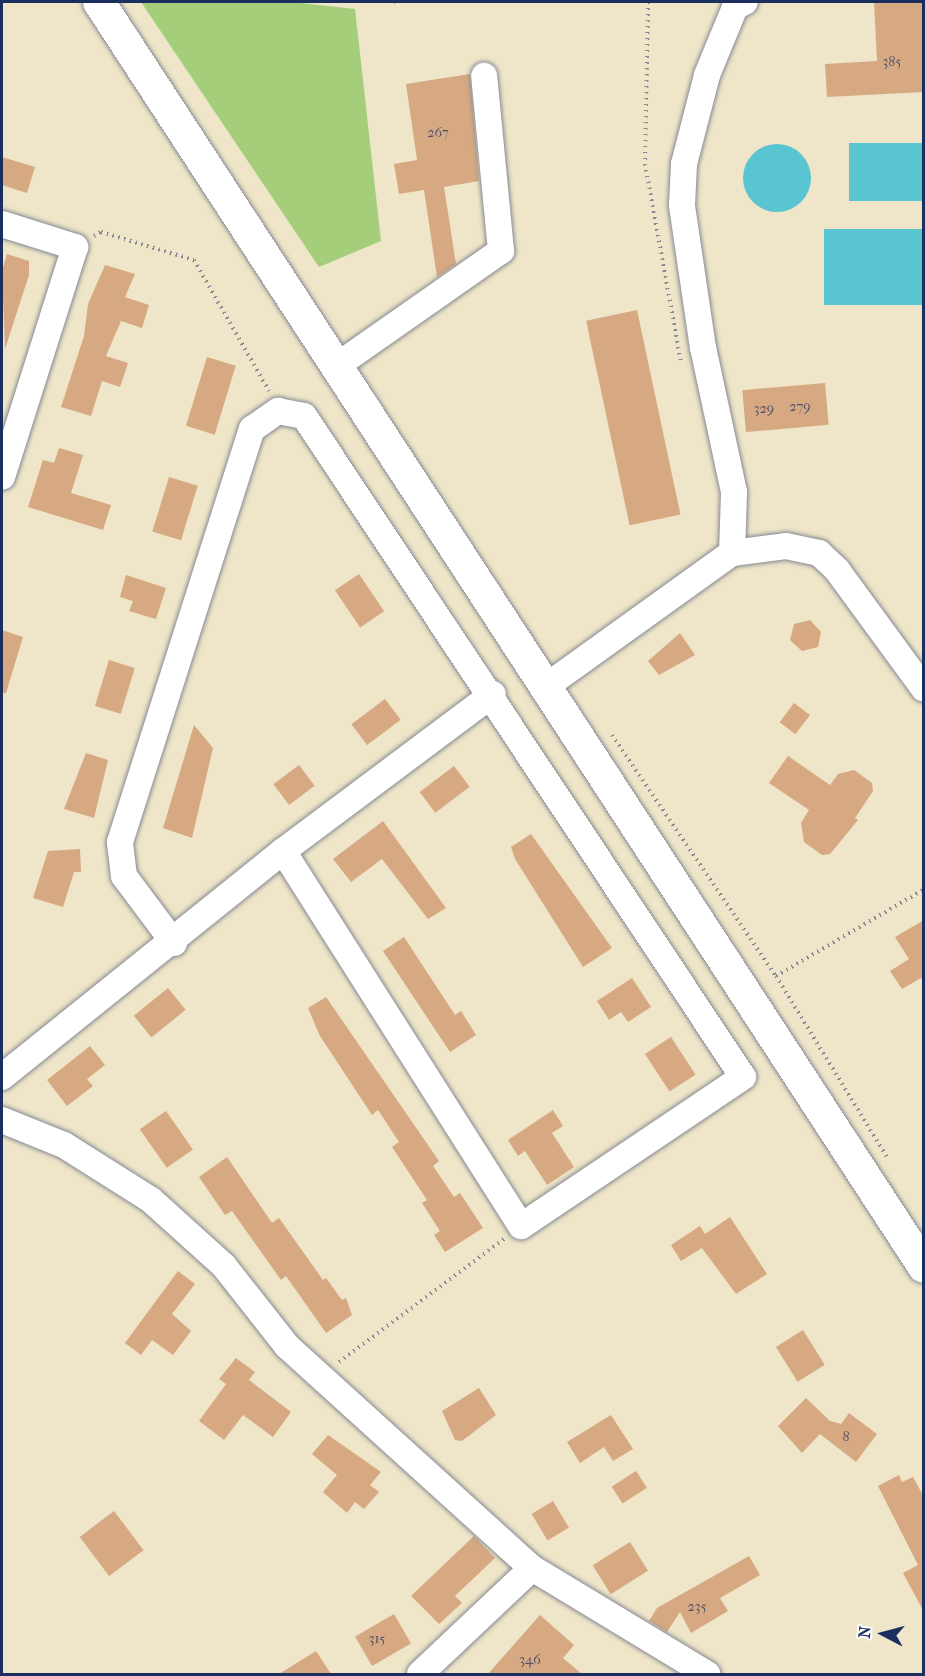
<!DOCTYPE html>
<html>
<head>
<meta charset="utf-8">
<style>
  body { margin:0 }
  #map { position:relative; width:925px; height:1676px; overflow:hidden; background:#efe5c8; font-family:"IM FELL French Canon",serif }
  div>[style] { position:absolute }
  .green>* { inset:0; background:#a4ce7a }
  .water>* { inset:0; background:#59c5d1; transform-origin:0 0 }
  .round { border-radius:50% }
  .building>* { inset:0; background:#d6a983; transform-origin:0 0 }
  .path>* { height:4px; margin-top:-2px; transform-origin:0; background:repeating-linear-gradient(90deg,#858a93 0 1.5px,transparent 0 6px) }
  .roads { filter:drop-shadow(0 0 2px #858a93) drop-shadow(0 0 2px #858a93) }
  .minor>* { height:26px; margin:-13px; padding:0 13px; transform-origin:13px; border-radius:13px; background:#fff }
  .major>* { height:32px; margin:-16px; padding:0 16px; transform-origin:16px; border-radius:16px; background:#fff }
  span { translate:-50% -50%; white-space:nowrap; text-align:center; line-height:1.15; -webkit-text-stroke:5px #fff; paint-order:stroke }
  .number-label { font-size:14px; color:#4a4e67 }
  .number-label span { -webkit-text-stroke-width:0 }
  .frame { position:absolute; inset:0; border:3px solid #1b2f5e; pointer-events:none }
  .north { position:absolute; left:853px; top:1604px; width:60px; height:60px; -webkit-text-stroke:4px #fff; paint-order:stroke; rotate:276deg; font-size:16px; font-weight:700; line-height:24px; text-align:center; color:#1b2f5e }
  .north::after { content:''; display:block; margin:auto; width:21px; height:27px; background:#1b2f5e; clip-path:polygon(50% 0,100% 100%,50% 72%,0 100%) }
</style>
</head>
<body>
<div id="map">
  <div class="green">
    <i style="clip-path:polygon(141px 2px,292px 2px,355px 9px,381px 241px,319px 267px)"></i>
  </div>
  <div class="water">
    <i style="left:923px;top:143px;width:58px;height:74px;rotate:90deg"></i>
    <i class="round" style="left:743px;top:144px;width:68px;height:68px"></i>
    <i style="left:923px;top:229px;width:76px;height:99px;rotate:90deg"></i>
  </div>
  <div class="building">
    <i style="clip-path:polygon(874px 2px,924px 2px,924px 92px,827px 97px,825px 64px,877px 61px)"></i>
    <i style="clip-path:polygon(470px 74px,479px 181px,444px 187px,456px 264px,437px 277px,424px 190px,399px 194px,394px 164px,417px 160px,406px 84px)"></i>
    <i style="clip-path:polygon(2px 157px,35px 167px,27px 193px,2px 185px)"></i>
    <i style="clip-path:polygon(7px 254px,29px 261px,29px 275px,5px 349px,2px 271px)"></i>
    <i style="clip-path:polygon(105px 265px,135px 274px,125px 297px,149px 305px,142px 328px,121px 321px,106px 356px,128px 363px,120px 387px,102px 381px,91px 416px,61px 407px,84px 336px,88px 304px)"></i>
    <i style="left:637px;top:310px;width:209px;height:52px;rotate:78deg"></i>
    <i style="left:207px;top:357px;width:30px;height:72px;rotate:17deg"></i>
    <i style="left:825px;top:383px;width:42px;height:83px;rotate:85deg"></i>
    <i style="clip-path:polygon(59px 448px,83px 455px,71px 493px,111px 505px,103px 530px,28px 507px,43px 460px,54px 463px)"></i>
    <i style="left:169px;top:477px;width:30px;height:57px;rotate:17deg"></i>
    <i style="left:359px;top:574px;width:45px;height:29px;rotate:56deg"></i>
    <i style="clip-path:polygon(126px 575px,166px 588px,156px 619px,129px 611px,133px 601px,120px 597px)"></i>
    <i style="clip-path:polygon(810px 620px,821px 632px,818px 647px,802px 651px,790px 640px,794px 624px)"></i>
    <i style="clip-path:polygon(2px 630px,23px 637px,6px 693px,2px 693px)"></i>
    <i style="clip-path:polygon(680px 633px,695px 655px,659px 675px,648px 661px)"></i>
    <i style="left:109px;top:660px;width:27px;height:48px;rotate:17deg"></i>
    <i style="left:385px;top:699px;width:26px;height:42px;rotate:53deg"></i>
    <i style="left:794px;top:703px;width:20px;height:24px;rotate:37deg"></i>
    <i style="clip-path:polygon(194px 725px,213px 748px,192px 838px,163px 828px)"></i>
    <i style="clip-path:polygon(86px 753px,108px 760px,94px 818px,64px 809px)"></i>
    <i style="clip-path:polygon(788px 756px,830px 785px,838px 774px,854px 770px,872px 783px,873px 791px,855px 818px,858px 820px,830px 854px,822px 855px,804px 842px,801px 823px,809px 810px,769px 783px)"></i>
    <i style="left:299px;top:765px;width:26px;height:32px;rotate:53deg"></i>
    <i style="left:454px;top:766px;width:26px;height:43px;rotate:53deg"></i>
    <i style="clip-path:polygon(383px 821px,446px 908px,428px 919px,382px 859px,351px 882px,333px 859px)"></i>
    <i style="clip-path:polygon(531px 834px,612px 948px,583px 967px,515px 859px,511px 847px)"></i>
    <i style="clip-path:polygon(80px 849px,81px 872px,74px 872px,63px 907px,33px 898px,48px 851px)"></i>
    <i style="clip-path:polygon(924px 920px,924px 981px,921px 978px,902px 989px,890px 971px,909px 959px,895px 937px)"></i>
    <i style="clip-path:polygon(404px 937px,455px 1015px,461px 1011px,476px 1035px,450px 1052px,383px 951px)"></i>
    <i style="clip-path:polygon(632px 978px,651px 1007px,628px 1022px,621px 1012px,609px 1020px,597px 1001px)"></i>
    <i style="left:168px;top:988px;width:28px;height:44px;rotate:51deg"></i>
    <i style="clip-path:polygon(326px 997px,439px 1161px,433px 1166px,454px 1197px,460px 1193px,483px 1228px,445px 1252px,434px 1235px,440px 1231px,422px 1203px,427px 1200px,392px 1147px,399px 1142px,378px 1110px,372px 1115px,320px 1036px,308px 1008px)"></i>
    <i style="left:671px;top:1037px;width:45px;height:31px;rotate:57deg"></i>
    <i style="clip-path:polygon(90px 1046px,105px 1065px,87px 1079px,93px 1086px,67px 1106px,47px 1080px)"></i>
    <i style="clip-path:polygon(553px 1110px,563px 1126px,552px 1133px,574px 1167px,547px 1185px,525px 1151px,518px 1156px,508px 1140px)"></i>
    <i style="left:166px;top:1111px;width:47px;height:32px;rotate:55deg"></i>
    <i style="clip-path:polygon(227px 1157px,272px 1223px,279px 1218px,323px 1280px,326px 1278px,342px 1300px,346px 1298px,352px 1315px,326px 1333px,286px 1276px,281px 1280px,232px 1211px,225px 1215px,199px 1177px)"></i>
    <i style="clip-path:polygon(730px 1217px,767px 1274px,736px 1294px,702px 1248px,681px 1261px,671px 1245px,700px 1226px,705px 1234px)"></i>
    <i style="clip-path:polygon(178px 1271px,195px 1284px,172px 1314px,191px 1331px,173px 1355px,152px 1340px,141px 1355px,125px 1343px)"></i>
    <i style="left:803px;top:1330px;width:41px;height:32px;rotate:58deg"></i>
    <i style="clip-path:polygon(236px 1358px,255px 1372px,249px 1380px,291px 1412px,273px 1437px,243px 1415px,224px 1440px,199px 1421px,226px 1384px,219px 1379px)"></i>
    <i style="clip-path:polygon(479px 1388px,496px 1415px,462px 1441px,455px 1440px,442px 1411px)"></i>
    <i style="clip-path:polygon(806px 1398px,830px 1421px,841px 1424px,849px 1413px,877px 1434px,856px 1462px,820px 1434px,802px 1453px,778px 1426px)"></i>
    <i style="clip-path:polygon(611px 1415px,633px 1449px,613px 1461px,604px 1447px,580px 1463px,567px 1442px)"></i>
    <i style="clip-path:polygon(328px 1435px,381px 1472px,370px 1485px,379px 1492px,364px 1509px,355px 1502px,347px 1513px,323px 1492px,337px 1475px,312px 1454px)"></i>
    <i style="left:636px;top:1471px;width:20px;height:29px;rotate:57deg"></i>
    <i style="clip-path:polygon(899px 1475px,902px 1482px,913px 1477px,924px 1497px,924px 1612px,903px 1573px,918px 1565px,878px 1486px)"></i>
    <i style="left:553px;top:1501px;width:31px;height:25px;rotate:59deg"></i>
    <i style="left:114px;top:1511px;width:49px;height:43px;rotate:53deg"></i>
    <i style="clip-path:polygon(474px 1536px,495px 1558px,455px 1596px,462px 1603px,439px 1624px,411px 1596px)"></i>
    <i style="left:630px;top:1542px;width:34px;height:44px;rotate:58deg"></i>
    <i style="clip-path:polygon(749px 1556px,760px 1575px,720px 1598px,728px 1611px,691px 1633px,680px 1612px,667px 1632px,649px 1621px,657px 1608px)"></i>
    <i style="left:394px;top:1614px;width:34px;height:45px;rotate:60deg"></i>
    <i style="clip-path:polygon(540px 1615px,574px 1645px,563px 1658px,582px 1674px,488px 1674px)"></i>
    <i style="clip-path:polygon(316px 1651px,331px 1674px,279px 1674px)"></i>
  </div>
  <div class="path">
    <i style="left:394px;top:2px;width:2px"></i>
    <i style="left:648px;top:2px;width:162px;rotate:91.1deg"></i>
    <i style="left:645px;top:164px;width:201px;rotate:79.7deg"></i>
    <i style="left:94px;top:236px;width:8px;rotate:-30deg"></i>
    <i style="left:101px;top:232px;width:97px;rotate:16.8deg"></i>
    <i style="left:194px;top:260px;width:151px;rotate:60.2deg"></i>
    <i style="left:612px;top:735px;width:292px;rotate:55.8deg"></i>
    <i style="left:776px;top:976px;width:215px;rotate:58.5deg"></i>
    <i style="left:776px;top:976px;width:172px;rotate:-30.4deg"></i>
    <i style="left:339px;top:1362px;width:206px;rotate:-36.7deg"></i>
  </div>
  <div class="roads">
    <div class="minor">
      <i style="left:2px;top:224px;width:77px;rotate:17.5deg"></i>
      <i style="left:75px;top:247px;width:241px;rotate:107.6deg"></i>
      <i style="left:338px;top:365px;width:199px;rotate:-35deg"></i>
      <i style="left:501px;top:251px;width:176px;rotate:-95.5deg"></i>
      <i style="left:732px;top:553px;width:61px;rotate:-88.1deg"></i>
      <i style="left:734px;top:492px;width:147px;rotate:-102.1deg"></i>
      <i style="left:703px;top:348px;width:145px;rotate:-98.4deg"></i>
      <i style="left:682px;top:205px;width:41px;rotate:-87.2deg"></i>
      <i style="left:684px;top:164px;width:92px;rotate:-75.5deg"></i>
      <i style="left:707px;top:75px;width:74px;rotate:-67.6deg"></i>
      <i style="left:735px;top:7px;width:11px;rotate:-27deg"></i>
      <i style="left:548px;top:685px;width:226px;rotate:-35.7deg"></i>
      <i style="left:732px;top:553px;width:54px;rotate:-7.4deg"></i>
      <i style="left:786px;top:546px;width:34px;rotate:12deg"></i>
      <i style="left:819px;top:553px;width:25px;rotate:43deg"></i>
      <i style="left:837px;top:570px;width:147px;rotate:53.8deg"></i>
      <i style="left:174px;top:943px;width:84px;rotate:-126.7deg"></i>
      <i style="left:124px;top:876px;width:34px;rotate:-97deg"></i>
      <i style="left:120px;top:842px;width:434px;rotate:-72.3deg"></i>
      <i style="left:252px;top:429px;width:32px;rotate:-35deg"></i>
      <i style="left:278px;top:411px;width:26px;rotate:11deg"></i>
      <i style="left:304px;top:416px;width:793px;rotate:56.41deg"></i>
      <i style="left:743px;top:1077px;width:267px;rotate:146.1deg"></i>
      <i style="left:521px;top:1226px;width:444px;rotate:-122.4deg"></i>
      <i style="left:2px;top:1077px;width:361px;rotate:-38.8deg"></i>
      <i style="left:283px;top:851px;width:262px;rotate:-36.8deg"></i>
      <i style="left:2px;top:1120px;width:67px;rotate:22deg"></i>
      <i style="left:64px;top:1145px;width:103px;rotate:32.3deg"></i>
      <i style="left:151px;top:1200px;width:98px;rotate:42.1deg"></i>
      <i style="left:224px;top:1266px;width:102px;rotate:51.8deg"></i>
      <i style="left:287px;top:1346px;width:331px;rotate:42.2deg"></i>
      <i style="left:532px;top:1568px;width:205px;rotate:31.2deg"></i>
      <i style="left:420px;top:1674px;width:154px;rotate:-43.4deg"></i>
    </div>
    <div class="major">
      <i style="left:99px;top:2px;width:1510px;rotate:56.89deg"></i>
    </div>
  </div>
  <div class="number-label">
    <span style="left:892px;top:62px">385</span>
    <span style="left:438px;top:133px">267</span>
    <span style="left:800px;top:407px">279</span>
    <span style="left:764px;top:409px">329</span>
    <span style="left:846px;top:1437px">8</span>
    <span style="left:697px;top:1607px">235</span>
    <span style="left:377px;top:1639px">315</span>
    <span style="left:530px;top:1660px">346</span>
  </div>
  <div class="frame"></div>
  <div class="north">N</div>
</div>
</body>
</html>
